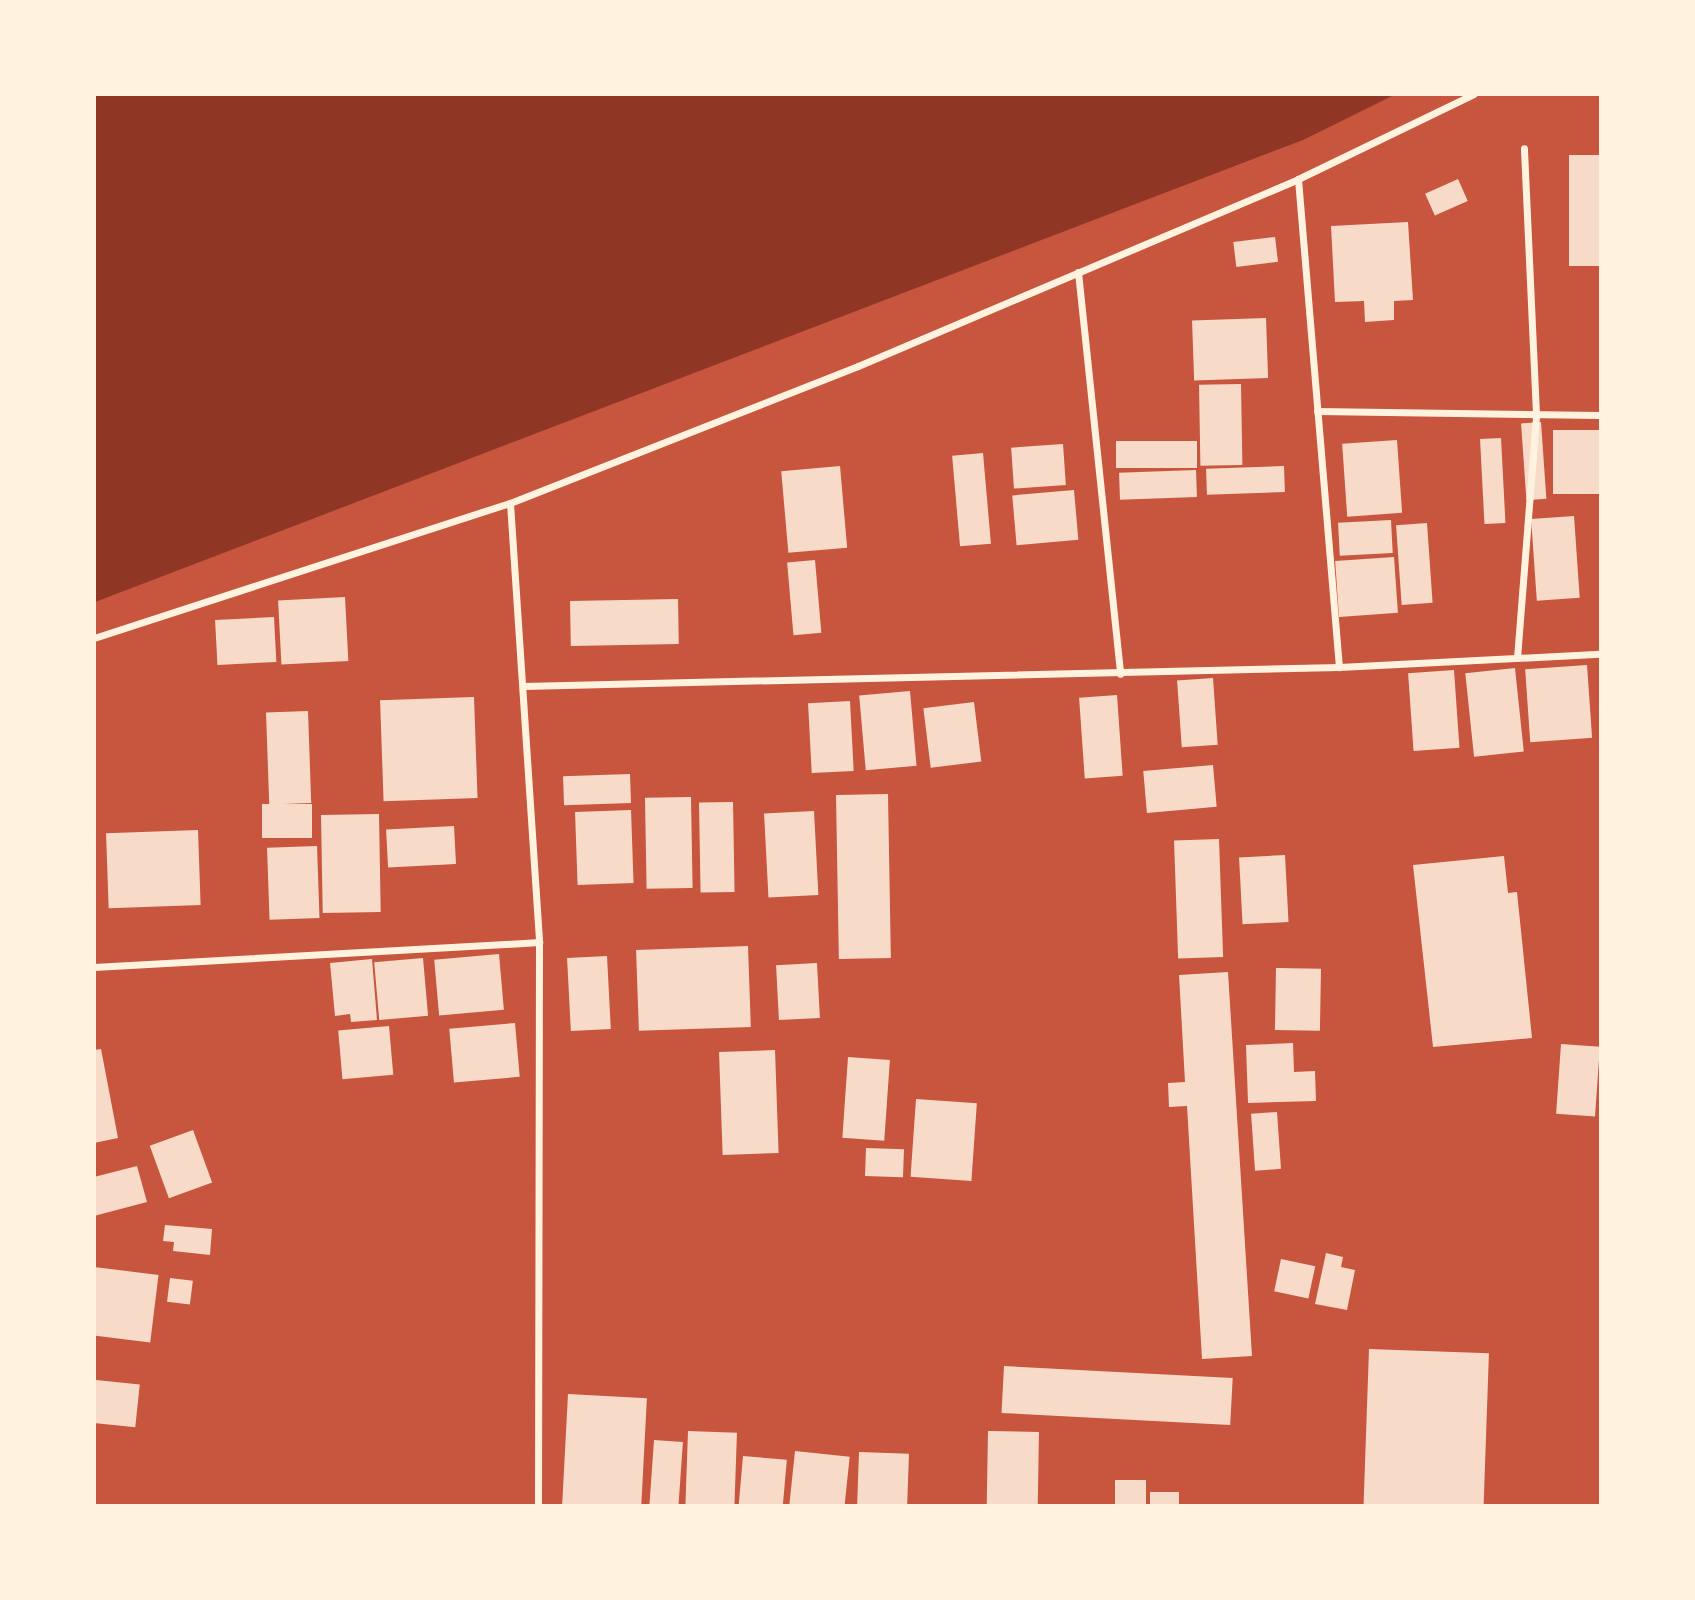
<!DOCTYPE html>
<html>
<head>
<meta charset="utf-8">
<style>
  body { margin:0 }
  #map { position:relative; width:1695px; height:1600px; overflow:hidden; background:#c8553d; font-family:Jost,sans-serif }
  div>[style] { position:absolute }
  .water>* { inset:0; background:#8f3625 }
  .building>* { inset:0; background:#f7dbc8; transform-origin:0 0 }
  .minor>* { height:7px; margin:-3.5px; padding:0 3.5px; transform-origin:3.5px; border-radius:3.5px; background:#fff3e0 }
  span { translate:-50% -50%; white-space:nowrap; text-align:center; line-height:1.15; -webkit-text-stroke:7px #fff3e0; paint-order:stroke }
  .frame { position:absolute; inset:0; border:96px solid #fff3e0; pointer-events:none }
</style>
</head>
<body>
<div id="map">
  <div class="water">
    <i style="clip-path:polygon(95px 94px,1394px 94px,1394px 95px,1303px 140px,95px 602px)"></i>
  </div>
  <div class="building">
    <i style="left:1600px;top:155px;width:111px;height:31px;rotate:90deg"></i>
    <i style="left:1458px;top:179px;width:24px;height:36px;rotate:66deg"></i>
    <i style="clip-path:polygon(1408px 222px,1413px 300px,1394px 301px,1394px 320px,1365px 322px,1364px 301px,1335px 302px,1331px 226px)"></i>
    <i style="left:1275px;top:237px;width:25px;height:42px;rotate:83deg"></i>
    <i style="left:1266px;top:318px;width:60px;height:74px;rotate:88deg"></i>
    <i style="left:1241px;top:384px;width:81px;height:42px;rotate:89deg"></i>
    <i style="left:1541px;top:422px;width:77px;height:20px;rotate:86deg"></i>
    <i style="left:1600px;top:430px;width:64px;height:47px;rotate:90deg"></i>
    <i style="left:1501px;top:438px;width:85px;height:21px;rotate:87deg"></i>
    <i style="left:1397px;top:440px;width:73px;height:55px;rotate:86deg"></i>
    <i style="left:1197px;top:441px;width:27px;height:81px;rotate:90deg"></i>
    <i style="left:1063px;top:444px;width:41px;height:52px;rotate:86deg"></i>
    <i style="left:983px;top:453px;width:91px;height:31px;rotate:85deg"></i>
    <i style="left:840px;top:466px;width:82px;height:59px;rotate:85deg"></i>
    <i style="left:1284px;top:466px;width:26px;height:78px;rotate:88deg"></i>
    <i style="left:1196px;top:470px;width:27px;height:77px;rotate:88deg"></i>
    <i style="left:1074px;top:490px;width:50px;height:62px;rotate:85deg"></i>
    <i style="left:1574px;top:516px;width:82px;height:43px;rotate:86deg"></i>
    <i style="left:1391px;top:520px;width:33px;height:53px;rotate:87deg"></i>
    <i style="left:1427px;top:523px;width:80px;height:31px;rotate:86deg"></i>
    <i style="left:1394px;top:557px;width:56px;height:59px;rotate:86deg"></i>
    <i style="left:815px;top:560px;width:73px;height:28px;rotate:85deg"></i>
    <i style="left:345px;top:597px;width:64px;height:67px;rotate:87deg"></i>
    <i style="left:678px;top:599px;width:45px;height:108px;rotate:89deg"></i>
    <i style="left:274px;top:617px;width:45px;height:59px;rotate:87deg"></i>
    <i style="left:1587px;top:665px;width:73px;height:62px;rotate:86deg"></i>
    <i style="left:1515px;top:668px;width:84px;height:50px;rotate:84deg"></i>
    <i style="left:1454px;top:670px;width:78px;height:46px;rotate:86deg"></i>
    <i style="left:1213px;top:678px;width:67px;height:36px;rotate:86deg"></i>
    <i style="left:910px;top:691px;width:75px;height:51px;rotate:85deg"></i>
    <i style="left:1117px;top:695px;width:81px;height:38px;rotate:86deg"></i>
    <i style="left:474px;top:697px;width:101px;height:94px;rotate:88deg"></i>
    <i style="left:850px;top:701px;width:70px;height:42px;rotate:87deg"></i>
    <i style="left:974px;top:702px;width:60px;height:51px;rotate:83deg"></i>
    <i style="left:308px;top:711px;width:92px;height:42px;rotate:88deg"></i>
    <i style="left:1213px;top:765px;width:42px;height:70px;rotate:85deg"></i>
    <i style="left:630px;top:774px;width:29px;height:67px;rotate:88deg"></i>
    <i style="left:888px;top:794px;width:164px;height:52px;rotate:89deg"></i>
    <i style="left:691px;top:797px;width:91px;height:46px;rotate:89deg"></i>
    <i style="left:733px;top:802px;width:90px;height:34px;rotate:89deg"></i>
    <i style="left:312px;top:804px;width:34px;height:50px;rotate:90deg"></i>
    <i style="left:631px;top:810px;width:73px;height:56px;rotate:88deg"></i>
    <i style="left:814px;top:811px;width:84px;height:50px;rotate:87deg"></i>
    <i style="left:379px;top:814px;width:98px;height:58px;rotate:89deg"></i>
    <i style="left:454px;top:826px;width:38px;height:68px;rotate:87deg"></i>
    <i style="left:198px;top:830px;width:75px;height:92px;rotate:88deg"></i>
    <i style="left:1219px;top:839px;width:118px;height:45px;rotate:88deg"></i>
    <i style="left:317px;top:846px;width:72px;height:50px;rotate:88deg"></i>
    <i style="left:1285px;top:855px;width:67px;height:46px;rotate:87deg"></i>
    <i style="clip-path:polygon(1504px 856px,1508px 893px,1517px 892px,1532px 1038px,1433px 1047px,1413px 865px)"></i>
    <i style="left:748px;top:946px;width:81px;height:112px;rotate:88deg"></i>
    <i style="left:499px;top:954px;width:56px;height:65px;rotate:85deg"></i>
    <i style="left:607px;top:956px;width:73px;height:40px;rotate:87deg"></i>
    <i style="left:423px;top:958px;width:58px;height:49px;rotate:85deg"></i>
    <i style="clip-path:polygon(372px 959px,377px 1020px,351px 1022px,350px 1014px,335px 1016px,330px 963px)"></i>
    <i style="left:817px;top:963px;width:55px;height:41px;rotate:87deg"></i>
    <i style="left:1276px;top:968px;width:45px;height:62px;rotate:1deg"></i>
    <i style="clip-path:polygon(1228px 972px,1252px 1356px,1202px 1359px,1187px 1106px,1169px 1107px,1168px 1083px,1185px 1082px,1179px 975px)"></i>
    <i style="left:515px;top:1023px;width:54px;height:66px;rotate:85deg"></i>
    <i style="left:389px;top:1026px;width:49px;height:51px;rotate:85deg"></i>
    <i style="clip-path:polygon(1293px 1043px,1294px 1072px,1315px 1071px,1316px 1101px,1248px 1103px,1246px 1045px)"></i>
    <i style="left:1561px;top:1044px;width:39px;height:70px;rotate:4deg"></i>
    <i style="clip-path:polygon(101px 1049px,118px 1138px,94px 1143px,94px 1050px)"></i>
    <i style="left:775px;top:1050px;width:103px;height:56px;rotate:88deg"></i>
    <i style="left:848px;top:1057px;width:42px;height:81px;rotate:4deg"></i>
    <i style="left:916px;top:1099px;width:61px;height:78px;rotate:4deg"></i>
    <i style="left:1277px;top:1112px;width:57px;height:26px;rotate:86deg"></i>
    <i style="left:193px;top:1130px;width:56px;height:46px;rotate:70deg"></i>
    <i style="left:866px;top:1148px;width:38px;height:28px;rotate:2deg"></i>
    <i style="clip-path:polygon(137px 1166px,147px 1202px,94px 1216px,94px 1177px)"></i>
    <i style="clip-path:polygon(165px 1225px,212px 1229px,210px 1255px,173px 1251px,174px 1242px,163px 1241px)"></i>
    <i style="clip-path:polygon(1326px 1253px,1343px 1257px,1341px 1267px,1355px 1270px,1347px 1310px,1315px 1304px)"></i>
    <i style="left:1281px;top:1259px;width:35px;height:33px;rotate:12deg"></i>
    <i style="left:94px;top:1267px;width:65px;height:68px;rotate:7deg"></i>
    <i style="left:170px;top:1278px;width:23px;height:24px;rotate:7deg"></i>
    <i style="left:1369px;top:1349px;width:120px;height:157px;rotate:2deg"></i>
    <i style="left:1004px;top:1366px;width:229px;height:47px;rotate:3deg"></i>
    <i style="left:96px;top:1380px;width:44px;height:43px;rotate:6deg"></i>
    <i style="left:568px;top:1394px;width:79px;height:112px;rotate:3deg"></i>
    <i style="left:688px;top:1431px;width:49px;height:75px;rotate:2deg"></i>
    <i style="left:988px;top:1431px;width:51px;height:75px;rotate:1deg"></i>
    <i style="left:654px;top:1440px;width:29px;height:66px;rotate:4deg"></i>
    <i style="left:795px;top:1451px;width:55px;height:55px;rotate:6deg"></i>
    <i style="left:859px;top:1452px;width:50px;height:54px;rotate:2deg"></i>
    <i style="left:743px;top:1456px;width:44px;height:50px;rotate:5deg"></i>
    <i style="left:1115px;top:1480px;width:31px;height:26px"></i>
    <i style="left:1150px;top:1492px;width:29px;height:14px"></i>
  </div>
  <div class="minor">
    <i style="left:1298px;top:179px;width:195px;rotate:-25.8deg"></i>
    <i style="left:1078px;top:272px;width:404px;rotate:84deg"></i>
    <i style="left:1317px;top:411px;width:283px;rotate:0.8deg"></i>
    <i style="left:510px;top:503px;width:374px;rotate:-21.5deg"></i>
    <i style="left:858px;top:366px;width:478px;rotate:-23deg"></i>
    <i style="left:1298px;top:179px;width:490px;rotate:85.2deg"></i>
    <i style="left:1339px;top:667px;width:816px;rotate:178.67deg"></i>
    <i style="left:94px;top:638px;width:437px;rotate:-18deg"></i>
    <i style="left:510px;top:503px;width:440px;rotate:86.2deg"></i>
    <i style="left:1517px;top:658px;width:245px;rotate:-85.5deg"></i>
    <i style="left:1536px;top:414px;width:266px;rotate:-92.6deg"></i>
    <i style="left:1339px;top:667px;width:261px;rotate:-2.9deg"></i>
    <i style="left:94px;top:967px;width:446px;rotate:-3.2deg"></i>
    <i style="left:539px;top:942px;width:564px;rotate:90.1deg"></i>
  </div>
  <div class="frame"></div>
</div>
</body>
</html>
